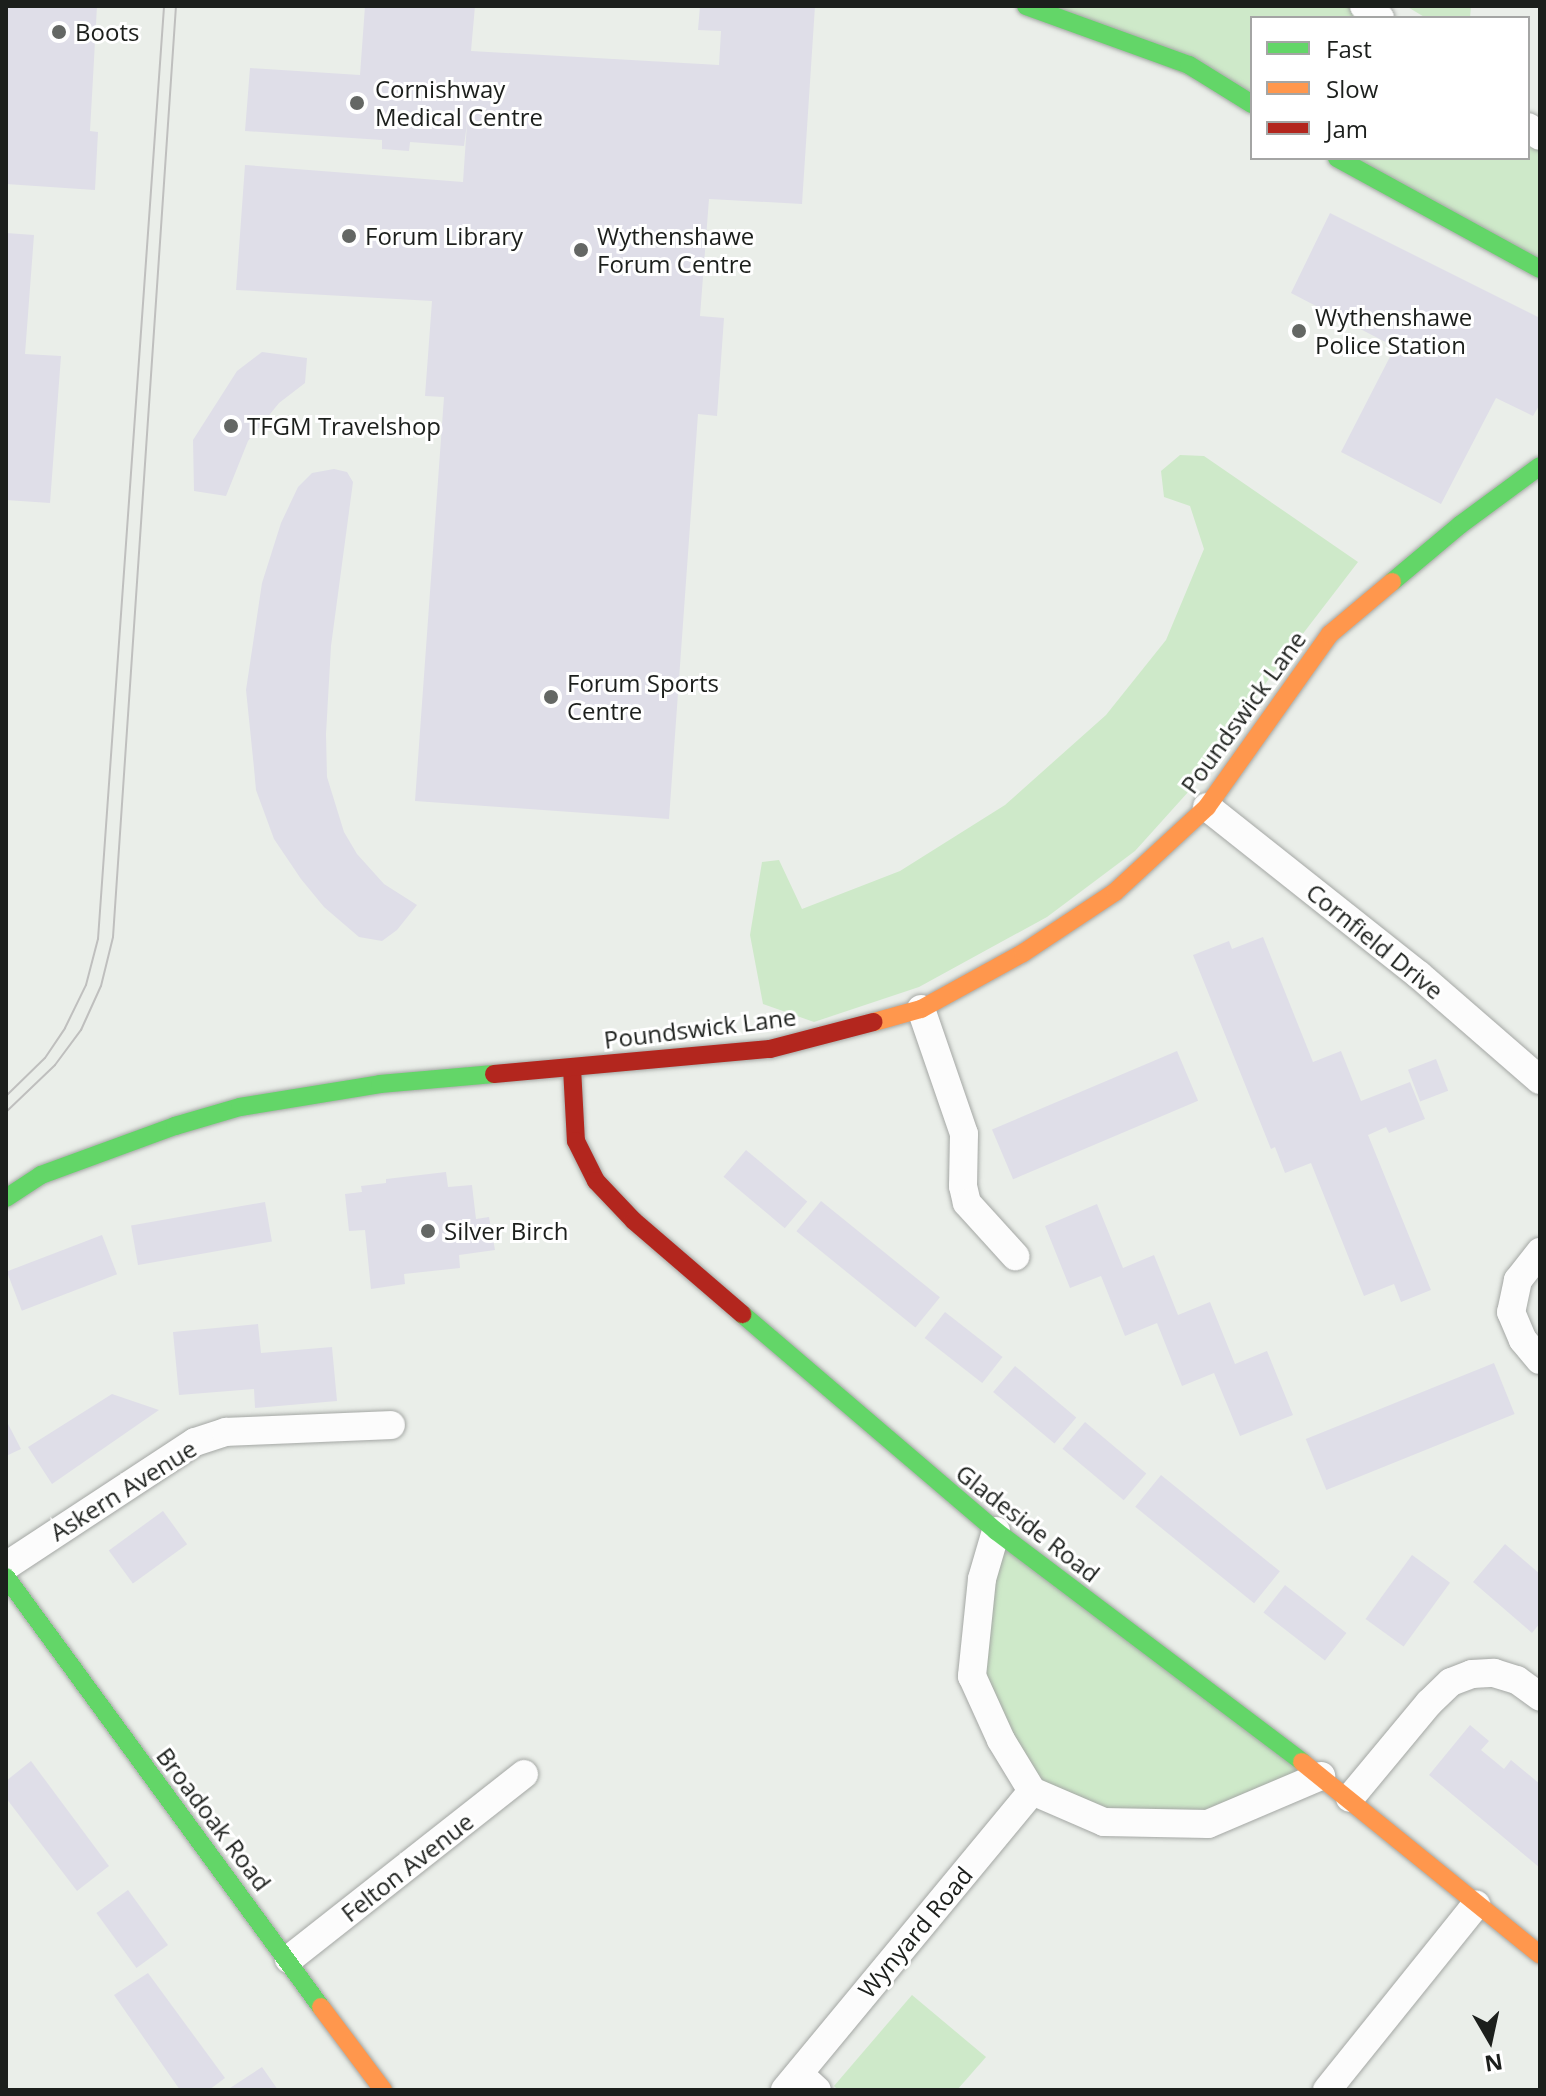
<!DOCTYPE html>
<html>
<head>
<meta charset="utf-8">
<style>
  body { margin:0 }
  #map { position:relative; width:1546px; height:2096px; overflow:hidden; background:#eaeee9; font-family:"Open Sans",sans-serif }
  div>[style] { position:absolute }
  .green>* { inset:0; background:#cee9c9 }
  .building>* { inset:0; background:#dfdee8; transform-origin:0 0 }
  .roads { filter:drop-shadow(0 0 2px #a4a7a4) drop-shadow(0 0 2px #a4a7a4) }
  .street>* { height:28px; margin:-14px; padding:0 14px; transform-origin:14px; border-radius:14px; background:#fcfcfc }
  .fast>* { height:18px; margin:-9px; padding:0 9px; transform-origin:9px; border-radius:9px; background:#63d668 }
  .slow>* { height:18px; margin:-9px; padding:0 9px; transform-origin:9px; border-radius:9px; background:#ff974d }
  .jam>* { height:18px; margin:-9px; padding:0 9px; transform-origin:9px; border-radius:9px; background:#b3261e }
  .tram>* { height:2px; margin:-1px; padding:0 1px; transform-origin:1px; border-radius:1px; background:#bfbfbe }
  .dots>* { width:22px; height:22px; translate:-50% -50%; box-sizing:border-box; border:4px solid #fff; border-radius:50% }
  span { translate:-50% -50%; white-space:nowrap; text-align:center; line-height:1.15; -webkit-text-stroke:6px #fff; paint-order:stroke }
  .poi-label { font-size:24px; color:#1c1f1c }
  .left { translate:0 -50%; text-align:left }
  .street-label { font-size:24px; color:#1c1f1c }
  .frame { position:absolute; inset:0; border:8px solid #1c1f1c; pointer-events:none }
  .legend { position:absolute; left:1250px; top:16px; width:280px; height:144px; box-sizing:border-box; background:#fff; border:2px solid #a4a5a4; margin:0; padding:10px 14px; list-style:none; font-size:24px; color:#1c1f1c }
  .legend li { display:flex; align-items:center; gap:16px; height:40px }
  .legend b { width:40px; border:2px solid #a4a5a4 }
  .north { position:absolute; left:1450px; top:2000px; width:80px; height:80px; -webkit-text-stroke:6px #fff; paint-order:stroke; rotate:171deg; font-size:22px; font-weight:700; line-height:32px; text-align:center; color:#1c1f1c }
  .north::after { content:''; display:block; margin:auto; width:28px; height:36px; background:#1c1f1c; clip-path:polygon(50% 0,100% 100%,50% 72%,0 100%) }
</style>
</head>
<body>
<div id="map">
  <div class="green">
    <i style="clip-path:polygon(1026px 6px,1364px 6px,1380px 18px,1252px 18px,1252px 104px)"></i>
    <i style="clip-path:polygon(1406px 6px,1471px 6px,1470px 18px,1426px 18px)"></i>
    <i style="clip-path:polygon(1528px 127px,1540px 136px,1540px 269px,1338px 158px,1528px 158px)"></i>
    <i style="clip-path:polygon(1180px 455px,1204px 456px,1358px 562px,1275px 670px,1198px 781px,1135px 851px,1047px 917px,919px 987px,814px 1022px,763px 1004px,750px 935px,762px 862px,779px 860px,802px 909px,900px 871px,1005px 805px,1106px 715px,1166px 640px,1204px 549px,1190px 506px,1164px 497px,1161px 471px)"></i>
    <i style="clip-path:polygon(996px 1531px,1321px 1776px,1156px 1826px,1032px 1791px,1001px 1740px,975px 1627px)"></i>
    <i style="clip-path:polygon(912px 1995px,986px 2057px,957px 2090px,838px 2090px,834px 2086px)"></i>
  </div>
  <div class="building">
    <i style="clip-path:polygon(6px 6px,97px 6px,90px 131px,98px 132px,95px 190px,6px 184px)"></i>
    <i style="clip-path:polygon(365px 6px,475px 6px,471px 51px,719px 65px,721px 31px,698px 30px,700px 6px,815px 6px,802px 204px,709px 199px,700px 316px,724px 318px,717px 416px,698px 414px,669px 819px,415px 801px,444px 397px,425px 396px,432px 301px,236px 290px,245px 165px,463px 182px,467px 123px,464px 146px,410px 142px,409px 151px,382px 149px,382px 140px,245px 131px,250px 68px,360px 75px)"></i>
    <i style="clip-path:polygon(1330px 213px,1540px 318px,1540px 404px,1533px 416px,1496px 398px,1441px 504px,1341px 452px,1395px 347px,1291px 293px)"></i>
    <i style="clip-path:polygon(6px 233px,34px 235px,25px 354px,61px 356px,50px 503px,6px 500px)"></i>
    <i style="clip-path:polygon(262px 352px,307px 358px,305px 383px,279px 403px,248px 441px,226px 496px,194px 491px,193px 440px,237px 371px)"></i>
    <i style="clip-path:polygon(334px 469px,347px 472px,353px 482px,331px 646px,326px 734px,327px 777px,344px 832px,357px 854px,384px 884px,417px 905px,397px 930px,382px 941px,359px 937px,324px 907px,301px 879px,274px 839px,256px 790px,254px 768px,246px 690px,262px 583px,281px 523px,298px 487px,312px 473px)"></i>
    <i style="clip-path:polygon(1263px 937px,1313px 1062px,1341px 1051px,1361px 1101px,1410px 1082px,1425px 1119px,1389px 1133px,1386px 1127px,1368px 1135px,1431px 1290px,1401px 1302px,1394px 1284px,1364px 1296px,1311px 1163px,1285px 1173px,1275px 1147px,1271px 1149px,1193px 955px,1229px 941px,1232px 949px)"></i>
    <i style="left:1177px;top:1051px;width:54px;height:201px;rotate:67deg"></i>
    <i style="left:1436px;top:1059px;width:34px;height:30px;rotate:69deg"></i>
    <i style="left:746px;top:1150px;width:80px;height:35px;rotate:40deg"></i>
    <i style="clip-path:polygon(446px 1172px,448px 1187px,472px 1185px,476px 1219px,489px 1217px,495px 1250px,459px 1255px,460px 1268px,404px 1274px,405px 1284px,371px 1289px,365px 1230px,349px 1231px,345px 1194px,362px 1192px,361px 1186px,386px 1183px,386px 1179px)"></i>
    <i style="left:821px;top:1201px;width:153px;height:39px;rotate:39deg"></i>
    <i style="left:265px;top:1202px;width:40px;height:136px;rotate:80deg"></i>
    <i style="clip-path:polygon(1097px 1204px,1123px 1268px,1154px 1255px,1178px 1315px,1210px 1302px,1235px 1364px,1267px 1351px,1293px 1415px,1240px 1436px,1214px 1373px,1182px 1386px,1157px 1323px,1125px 1336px,1101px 1276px,1070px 1288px,1045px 1226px)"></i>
    <i style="left:102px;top:1235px;width:42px;height:102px;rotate:69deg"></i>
    <i style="left:945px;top:1312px;width:73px;height:33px;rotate:38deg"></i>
    <i style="clip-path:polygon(258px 1324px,261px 1353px,332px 1347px,337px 1401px,255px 1408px,254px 1389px,179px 1395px,173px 1332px)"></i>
    <i style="left:1494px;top:1363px;width:55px;height:203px;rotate:68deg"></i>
    <i style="left:1015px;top:1366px;width:80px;height:34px;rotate:40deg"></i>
    <i style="clip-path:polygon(112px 1394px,159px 1410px,52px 1484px,28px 1447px)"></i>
    <i style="clip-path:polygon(6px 1420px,21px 1449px,6px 1456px)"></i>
    <i style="left:1085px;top:1422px;width:80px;height:35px;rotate:40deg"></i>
    <i style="left:1161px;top:1475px;width:153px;height:41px;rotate:39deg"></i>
    <i style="left:163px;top:1511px;width:41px;height:67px;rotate:54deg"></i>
    <i style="clip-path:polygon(1505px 1544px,1540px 1574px,1540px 1623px,1532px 1633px,1473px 1582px)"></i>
    <i style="left:1412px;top:1555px;width:47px;height:79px;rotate:36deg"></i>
    <i style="left:1285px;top:1585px;width:78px;height:35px;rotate:38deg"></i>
    <i style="clip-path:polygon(1470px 1725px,1489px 1741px,1481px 1750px,1504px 1769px,1511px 1760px,1540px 1784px,1540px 1868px,1429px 1775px)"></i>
    <i style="clip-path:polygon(31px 1761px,109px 1866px,77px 1891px,6px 1798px,6px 1781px)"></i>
    <i style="left:128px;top:1890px;width:68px;height:39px;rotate:54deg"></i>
    <i style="clip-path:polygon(148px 1973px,225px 2078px,209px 2090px,180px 2090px,114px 1995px)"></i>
    <i style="clip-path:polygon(262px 2067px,278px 2090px,227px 2090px)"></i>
  </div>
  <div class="roads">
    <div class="street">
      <i style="left:1364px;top:6px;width:20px;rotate:37deg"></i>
      <i style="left:1528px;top:127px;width:15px;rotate:37deg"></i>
      <i style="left:1207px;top:807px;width:270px;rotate:38.4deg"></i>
      <i style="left:1419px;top:975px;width:160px;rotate:41deg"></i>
      <i style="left:921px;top:1009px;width:132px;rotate:71deg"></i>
      <i style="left:964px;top:1134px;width:52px;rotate:91.1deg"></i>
      <i style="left:963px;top:1186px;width:17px;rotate:77deg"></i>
      <i style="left:967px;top:1203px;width:72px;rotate:47.8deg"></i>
      <i style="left:1540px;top:1252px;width:36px;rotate:128deg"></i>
      <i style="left:1518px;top:1280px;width:33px;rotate:102deg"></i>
      <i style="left:1511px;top:1312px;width:30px;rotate:67deg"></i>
      <i style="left:1523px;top:1340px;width:26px;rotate:50deg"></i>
      <i style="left:996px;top:1531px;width:50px;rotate:106.3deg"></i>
      <i style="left:982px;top:1579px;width:98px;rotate:95.9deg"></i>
      <i style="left:972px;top:1676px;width:70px;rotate:65.6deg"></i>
      <i style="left:1001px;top:1740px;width:60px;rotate:58.7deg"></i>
      <i style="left:1032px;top:1791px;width:78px;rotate:23.3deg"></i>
      <i style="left:1104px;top:1822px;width:104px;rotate:1.1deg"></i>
      <i style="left:1208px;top:1824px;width:123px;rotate:-23deg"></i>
      <i style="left:6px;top:1566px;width:226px;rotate:-33.3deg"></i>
      <i style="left:195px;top:1442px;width:33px;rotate:-18deg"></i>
      <i style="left:226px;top:1432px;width:165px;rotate:-2.4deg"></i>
      <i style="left:1350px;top:1798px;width:124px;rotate:-50.3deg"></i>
      <i style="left:1429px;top:1703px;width:30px;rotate:-44deg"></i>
      <i style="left:1451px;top:1682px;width:22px;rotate:-21deg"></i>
      <i style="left:1472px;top:1674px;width:22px;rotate:-3deg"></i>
      <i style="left:1494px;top:1673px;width:24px;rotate:17deg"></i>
      <i style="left:1517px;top:1680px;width:29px;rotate:36deg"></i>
      <i style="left:289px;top:1959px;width:299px;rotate:-38.2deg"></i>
      <i style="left:799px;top:2074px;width:24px;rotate:42deg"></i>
      <i style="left:785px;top:2090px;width:388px;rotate:-50.4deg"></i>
      <i style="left:1327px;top:2090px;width:238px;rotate:-51.2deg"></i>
    </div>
    <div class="fast">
      <i style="left:1026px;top:6px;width:173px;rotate:19.9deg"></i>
      <i style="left:1189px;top:65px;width:74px;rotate:31.8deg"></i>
      <i style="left:1337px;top:158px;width:231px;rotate:28.7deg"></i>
      <i style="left:1392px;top:582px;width:89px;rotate:-40deg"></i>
      <i style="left:1460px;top:525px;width:99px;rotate:-36.4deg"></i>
      <i style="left:6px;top:1198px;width:42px;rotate:-33.3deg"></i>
      <i style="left:41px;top:1175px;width:143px;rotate:-20.1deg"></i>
      <i style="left:175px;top:1126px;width:68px;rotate:-16.3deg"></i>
      <i style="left:240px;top:1107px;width:142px;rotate:-9.3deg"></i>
      <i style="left:380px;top:1084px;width:114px;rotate:-5deg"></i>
      <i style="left:742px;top:1314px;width:334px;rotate:40.5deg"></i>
      <i style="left:996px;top:1531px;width:383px;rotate:37deg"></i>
      <i style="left:6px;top:1577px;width:533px;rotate:53.78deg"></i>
    </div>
    <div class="slow">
      <i style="left:874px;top:1022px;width:49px;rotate:-15.5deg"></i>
      <i style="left:921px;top:1009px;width:116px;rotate:-28.8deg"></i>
      <i style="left:1023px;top:953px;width:110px;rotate:-33.5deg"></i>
      <i style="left:1115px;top:892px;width:125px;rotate:-42.7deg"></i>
      <i style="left:1207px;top:807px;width:212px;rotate:-54.6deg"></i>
      <i style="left:1330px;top:634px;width:81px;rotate:-40deg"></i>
      <i style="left:1302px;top:1762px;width:306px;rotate:39deg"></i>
      <i style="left:321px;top:2007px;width:104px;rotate:53.2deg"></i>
    </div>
    <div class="jam">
      <i style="left:572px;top:1068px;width:73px;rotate:86.9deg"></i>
      <i style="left:576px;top:1141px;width:45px;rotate:63.4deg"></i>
      <i style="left:596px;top:1181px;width:55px;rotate:46.5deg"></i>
      <i style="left:634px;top:1221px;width:143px;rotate:40.7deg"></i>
      <i style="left:494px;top:1074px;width:277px;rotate:-5.2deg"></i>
      <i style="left:770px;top:1049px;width:107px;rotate:-14.6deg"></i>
    </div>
  </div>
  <div class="tram">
    <i style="left:6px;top:1096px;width:54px;rotate:-44.3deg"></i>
    <i style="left:45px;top:1058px;width:36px;rotate:-56deg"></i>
    <i style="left:65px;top:1028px;width:48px;rotate:-64deg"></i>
    <i style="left:86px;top:985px;width:48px;rotate:-75.4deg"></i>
    <i style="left:98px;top:939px;width:935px;rotate:-85.95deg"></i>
    <i style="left:6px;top:1112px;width:68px;rotate:-43.8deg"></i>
    <i style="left:55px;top:1065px;width:44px;rotate:-53.4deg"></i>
    <i style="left:81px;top:1030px;width:48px;rotate:-65.6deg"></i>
    <i style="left:101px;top:986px;width:50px;rotate:-76.2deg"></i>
    <i style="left:113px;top:937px;width:933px;rotate:-86.13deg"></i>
  </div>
  <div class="dots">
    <i style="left:59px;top:32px;background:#646764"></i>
    <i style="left:357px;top:103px;background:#646764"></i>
    <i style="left:349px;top:236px;background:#646764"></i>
    <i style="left:581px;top:250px;background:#646764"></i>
    <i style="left:1299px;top:331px;background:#646764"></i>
    <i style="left:231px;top:426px;background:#646764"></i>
    <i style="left:551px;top:697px;background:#646764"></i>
    <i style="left:428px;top:1231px;background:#646764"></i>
  </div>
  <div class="poi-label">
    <span class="left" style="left:75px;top:32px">Boots</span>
    <span class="left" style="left:375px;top:103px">Cornishway<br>Medical Centre</span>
    <span class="left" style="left:365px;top:236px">Forum Library</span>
    <span class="left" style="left:597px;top:250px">Wythenshawe<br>Forum Centre</span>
    <span class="left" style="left:1315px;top:331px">Wythenshawe<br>Police Station</span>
    <span class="left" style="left:247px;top:426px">TFGM Travelshop</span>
    <span class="left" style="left:567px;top:697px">Forum Sports<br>Centre</span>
    <span class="left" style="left:444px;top:1231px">Silver Birch</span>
  </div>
  <div class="street-label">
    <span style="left:1243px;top:712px;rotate:-54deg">Poundswick Lane</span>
    <span style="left:1375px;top:941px;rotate:39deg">Cornfield Drive</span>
    <span style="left:700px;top:1028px;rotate:-7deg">Poundswick Lane</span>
    <span style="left:123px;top:1490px;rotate:-32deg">Askern Avenue</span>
    <span style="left:1028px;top:1523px;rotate:38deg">Gladeside Road</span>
    <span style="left:214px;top:1819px;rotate:53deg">Broadoak Road</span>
    <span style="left:407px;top:1867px;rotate:-38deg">Felton Avenue</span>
    <span style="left:915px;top:1932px;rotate:-50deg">Wynyard Road</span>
  </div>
  <div class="frame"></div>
  <ul class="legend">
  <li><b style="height:10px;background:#63d668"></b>Fast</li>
  <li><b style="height:10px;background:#ff974d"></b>Slow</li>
  <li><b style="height:10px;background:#b3261e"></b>Jam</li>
  </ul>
  <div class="north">N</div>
</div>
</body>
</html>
